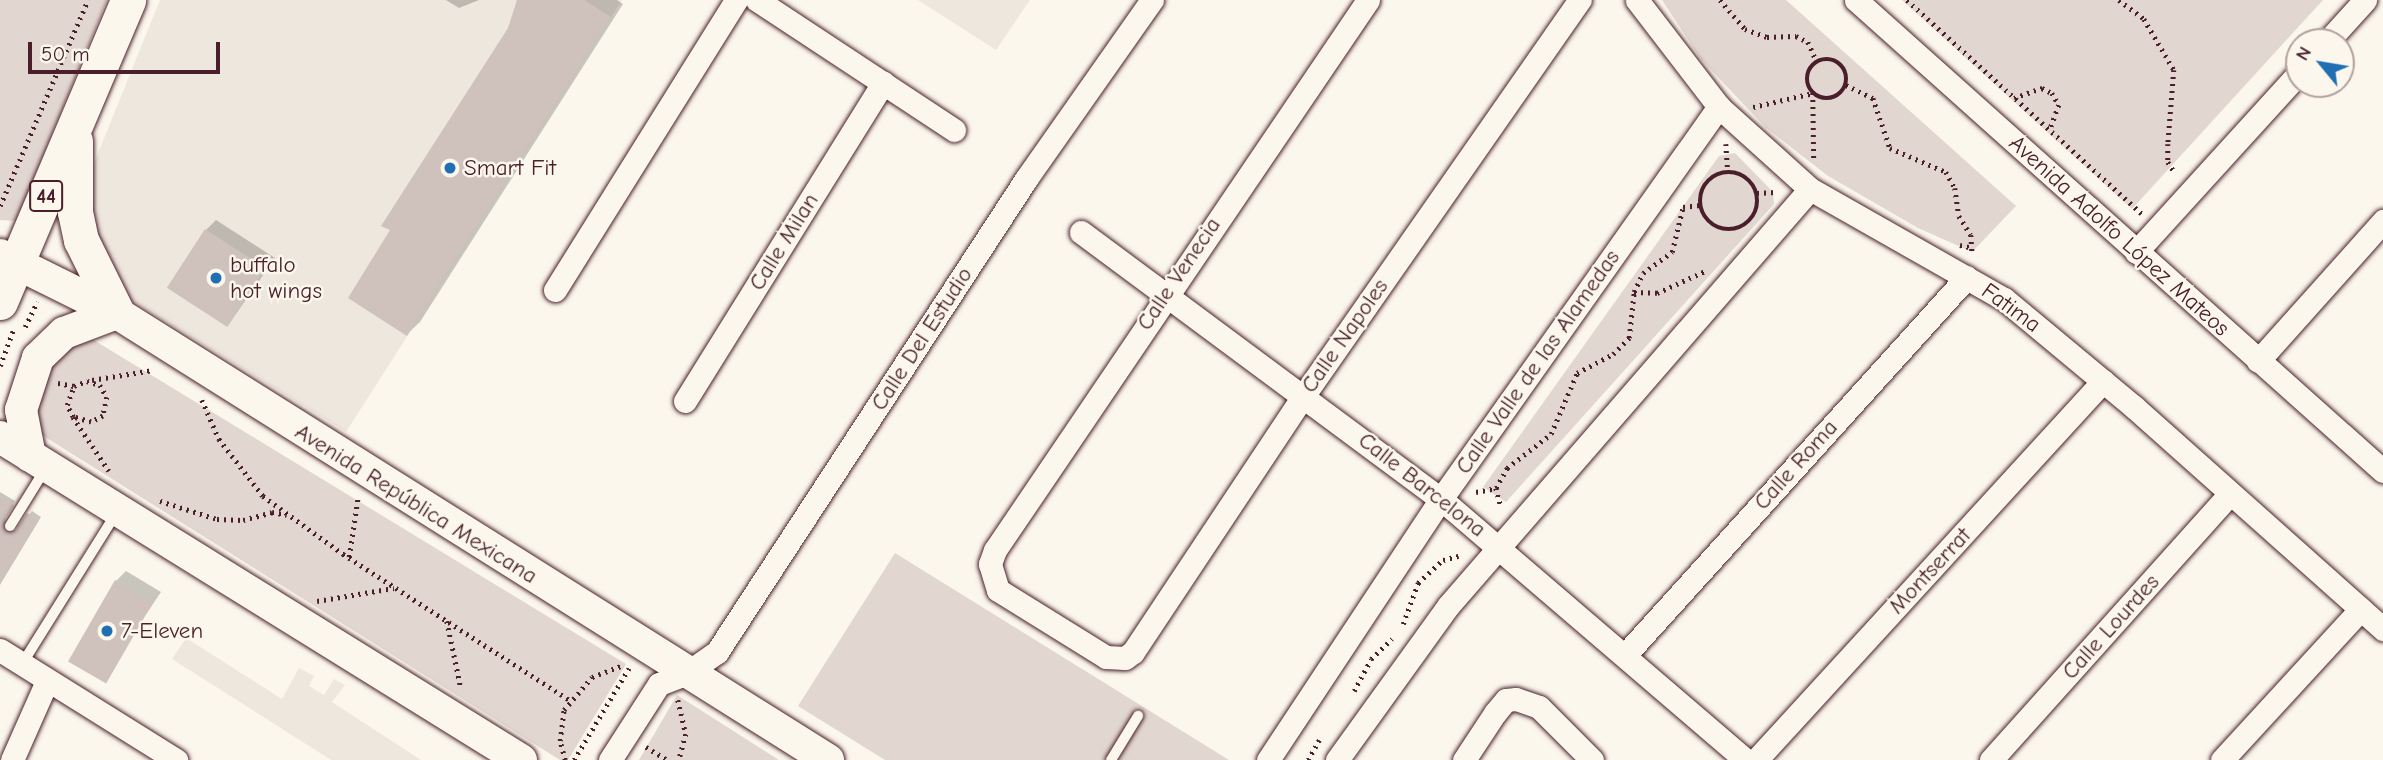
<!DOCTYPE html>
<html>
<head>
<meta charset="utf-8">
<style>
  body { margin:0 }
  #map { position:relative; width:2383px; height:760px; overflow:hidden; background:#fbf7ec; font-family:"Comic Neue",sans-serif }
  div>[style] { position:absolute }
  .built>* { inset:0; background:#eee7de }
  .green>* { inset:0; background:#e2d7d0 }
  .shadow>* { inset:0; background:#0003 }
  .building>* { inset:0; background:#cfc2bc; transform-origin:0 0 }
  .path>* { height:4.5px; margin-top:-2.25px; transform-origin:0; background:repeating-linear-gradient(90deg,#4a1f2b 0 2px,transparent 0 7px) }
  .path>.ring { margin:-2.25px; padding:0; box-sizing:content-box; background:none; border:4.5px solid #4a1f2b; border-radius:50% }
  .roads { filter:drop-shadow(0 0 2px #4a1f2b) drop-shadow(0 0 2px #4a1f2b) }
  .service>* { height:10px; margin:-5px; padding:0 5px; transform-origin:5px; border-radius:5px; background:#fbf7ec }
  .minor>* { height:23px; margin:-11.5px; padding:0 11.5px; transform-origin:11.5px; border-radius:11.5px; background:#fbf7ec }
  .secondary>* { height:32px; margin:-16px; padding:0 16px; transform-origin:16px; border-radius:16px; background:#fbf7ec }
  .primary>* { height:35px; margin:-17.5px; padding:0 17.5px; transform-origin:17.5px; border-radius:17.5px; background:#fbf7ec }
  .dots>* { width:19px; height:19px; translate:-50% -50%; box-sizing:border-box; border:4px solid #fbf7ec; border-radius:50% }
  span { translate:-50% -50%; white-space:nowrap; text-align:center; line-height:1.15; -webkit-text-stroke:5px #fbf7ec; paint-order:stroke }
  .shield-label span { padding:2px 5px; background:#fbf7ec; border:2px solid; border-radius:5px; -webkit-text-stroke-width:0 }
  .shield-label { font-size:21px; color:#4a1f2b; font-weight:700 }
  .poi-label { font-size:23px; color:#4a1f2b }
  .left { translate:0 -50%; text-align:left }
  .street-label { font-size:23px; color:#4a1f2b }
  .north { position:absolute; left:2285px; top:28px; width:70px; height:70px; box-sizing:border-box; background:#fbf7ec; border:2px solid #b4a19f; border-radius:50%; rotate:300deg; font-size:19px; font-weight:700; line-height:28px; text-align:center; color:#4a1f2b }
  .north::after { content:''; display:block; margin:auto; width:24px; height:32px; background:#1f6fb2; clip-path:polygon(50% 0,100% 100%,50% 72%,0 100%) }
  .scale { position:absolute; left:28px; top:42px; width:192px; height:32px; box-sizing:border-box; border:4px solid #4a1f2b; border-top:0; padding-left:9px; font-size:21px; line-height:24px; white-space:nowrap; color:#4a1f2b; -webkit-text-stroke:5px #fbf7ec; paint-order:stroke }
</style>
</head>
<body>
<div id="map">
  <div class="built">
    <i style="clip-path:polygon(160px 0,622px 0,346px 432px,121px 294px,103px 270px,84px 188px)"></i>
    <i style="clip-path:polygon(918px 0,1030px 0,996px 50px)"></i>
    <i style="clip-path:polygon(186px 638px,282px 699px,299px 668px,314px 676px,309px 686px,324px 695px,334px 679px,345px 685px,332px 702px,421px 760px,331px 760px,172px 659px)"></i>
  </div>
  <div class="green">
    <i style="clip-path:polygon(0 0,107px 0,16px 221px,0 220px)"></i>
    <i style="clip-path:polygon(1662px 0,1786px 0,2016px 206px,1972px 252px,1918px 228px,1828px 176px,1765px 127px,1700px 58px)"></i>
    <i style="clip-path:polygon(1902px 0,2323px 0,2132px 209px)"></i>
    <i style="clip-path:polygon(1735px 153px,1773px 192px,1774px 204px,1506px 502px,1483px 487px,1719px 156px)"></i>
    <i style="clip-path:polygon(77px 339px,92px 339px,626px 664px,568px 760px,560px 760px,34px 430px,35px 382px)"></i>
    <i style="clip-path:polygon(895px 553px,1229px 760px,885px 760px,798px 706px)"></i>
    <i style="clip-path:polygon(677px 695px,779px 760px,639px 760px)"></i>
  </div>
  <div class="shadow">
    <i style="clip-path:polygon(446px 0,479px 0,459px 8px)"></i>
    <i style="clip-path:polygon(519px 0,617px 0,623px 4px,420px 322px,407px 334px)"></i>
    <i style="clip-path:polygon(216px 220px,275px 258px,229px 324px,206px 230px)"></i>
    <i style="clip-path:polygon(0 492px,15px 501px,5px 518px,8px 530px,18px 530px,32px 511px,41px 517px,13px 563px,0 559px)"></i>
    <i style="clip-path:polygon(126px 571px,161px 592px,103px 679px,116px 581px)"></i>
  </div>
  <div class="building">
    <i style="clip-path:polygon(517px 0,584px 0,611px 17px,407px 336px,348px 298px,390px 230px,381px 226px,508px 28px)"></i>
    <i style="left:205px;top:229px;width:72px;height:70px;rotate:33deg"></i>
    <i style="clip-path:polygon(0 496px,14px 505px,3px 522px,5px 532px,14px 533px,27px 513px,39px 520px,0 585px)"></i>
    <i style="left:115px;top:580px;width:44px;height:94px;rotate:30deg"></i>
  </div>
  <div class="path">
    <i style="left:1720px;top:0;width:38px;rotate:49deg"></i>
    <i style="left:1745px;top:29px;width:23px;rotate:20deg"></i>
    <i style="left:1767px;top:37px;width:29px;rotate:-2deg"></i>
    <i style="left:1796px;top:36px;width:13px;rotate:27deg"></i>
    <i style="left:1808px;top:42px;width:22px;rotate:66deg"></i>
    <i style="left:1907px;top:0;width:318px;rotate:42.3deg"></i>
    <i style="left:2119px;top:0;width:31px;rotate:37deg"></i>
    <i style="left:2144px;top:19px;width:59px;rotate:59.5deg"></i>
    <i style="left:2174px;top:70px;width:74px;rotate:94.6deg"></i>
    <i style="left:2168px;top:144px;width:18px;rotate:90deg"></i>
    <i style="left:2168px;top:162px;width:13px;rotate:58deg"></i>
    <i style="left:2290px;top:51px;width:20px;rotate:-49deg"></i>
    <i class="ring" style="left:1807px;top:59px;width:35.5px;height:35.5px"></i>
    <i style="left:1846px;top:85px;width:30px;rotate:26deg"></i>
    <i style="left:1873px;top:98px;width:53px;rotate:71.2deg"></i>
    <i style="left:1890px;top:148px;width:61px;rotate:23.2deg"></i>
    <i style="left:1946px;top:172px;width:18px;rotate:61deg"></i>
    <i style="left:1955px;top:188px;width:28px;rotate:82deg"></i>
    <i style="left:1959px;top:216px;width:22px;rotate:58deg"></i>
    <i style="left:1971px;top:235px;width:16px;rotate:86deg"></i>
    <i style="left:2014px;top:98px;width:30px;rotate:-20deg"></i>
    <i style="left:2042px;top:88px;width:11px;rotate:27deg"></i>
    <i style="left:2052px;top:93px;width:14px;rotate:60deg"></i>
    <i style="left:2059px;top:105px;width:27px;rotate:110deg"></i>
    <i style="left:1753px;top:107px;width:62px;rotate:-13.1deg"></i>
    <i style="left:1813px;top:93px;width:69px;rotate:89.2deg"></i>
    <i style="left:1726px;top:144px;width:27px;rotate:86deg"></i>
    <i class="ring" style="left:1700px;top:172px;width:53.5px;height:53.5px"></i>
    <i style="left:1757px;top:193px;width:19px;rotate:-3deg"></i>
    <i style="left:0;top:206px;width:224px;rotate:-66.9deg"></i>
    <i style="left:1960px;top:245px;width:13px;rotate:13deg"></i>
    <i style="left:1634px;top:292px;width:23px;rotate:2deg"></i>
    <i style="left:1657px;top:293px;width:53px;rotate:-24.6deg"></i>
    <i style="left:25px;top:327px;width:28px;rotate:-64deg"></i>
    <i style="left:0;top:366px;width:40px;rotate:-69.8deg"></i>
    <i style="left:92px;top:380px;width:62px;rotate:-9.3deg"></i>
    <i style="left:58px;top:383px;width:16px;rotate:11deg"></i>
    <i style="left:74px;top:386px;width:14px;rotate:-21deg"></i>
    <i style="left:87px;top:381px;width:14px;rotate:17deg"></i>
    <i style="left:100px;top:385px;width:14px;rotate:60deg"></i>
    <i style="left:107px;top:397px;width:19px;rotate:102deg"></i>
    <i style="left:103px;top:416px;width:13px;rotate:153deg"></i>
    <i style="left:91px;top:422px;width:19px;rotate:-164deg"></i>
    <i style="left:73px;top:417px;width:13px;rotate:-117deg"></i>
    <i style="left:67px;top:405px;width:20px;rotate:-70deg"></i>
    <i style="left:202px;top:400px;width:43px;rotate:66.4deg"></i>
    <i style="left:219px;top:439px;width:72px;rotate:52.3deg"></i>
    <i style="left:263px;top:496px;width:99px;rotate:35.9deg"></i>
    <i style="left:343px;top:554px;width:271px;rotate:32.8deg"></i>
    <i style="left:73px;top:417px;width:65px;rotate:56.3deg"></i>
    <i style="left:1496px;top:488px;width:23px;rotate:-61deg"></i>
    <i style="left:1507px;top:468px;width:56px;rotate:-37.7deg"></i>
    <i style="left:1551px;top:434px;width:66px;rotate:-66.9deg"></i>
    <i style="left:1577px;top:373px;width:41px;rotate:-27.8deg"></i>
    <i style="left:1613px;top:354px;width:23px;rotate:-45deg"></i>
    <i style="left:1629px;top:338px;width:46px;rotate:-83.8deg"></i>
    <i style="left:1634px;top:292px;width:21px;rotate:-65deg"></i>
    <i style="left:1643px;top:273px;width:36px;rotate:-36deg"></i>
    <i style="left:1672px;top:252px;width:46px;rotate:-76.3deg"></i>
    <i style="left:1683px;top:207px;width:17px;rotate:-7deg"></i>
    <i style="left:1476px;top:492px;width:20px;rotate:-11deg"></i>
    <i style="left:1496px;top:488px;width:20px;rotate:75deg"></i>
    <i style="left:160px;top:501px;width:60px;rotate:17.5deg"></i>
    <i style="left:217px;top:519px;width:26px;rotate:2deg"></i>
    <i style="left:243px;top:520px;width:30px;rotate:-15deg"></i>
    <i style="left:272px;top:512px;width:15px;rotate:11deg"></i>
    <i style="left:349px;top:557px;width:61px;rotate:-81.5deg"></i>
    <i style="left:317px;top:601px;width:78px;rotate:-9.6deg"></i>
    <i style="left:447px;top:621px;width:68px;rotate:78.2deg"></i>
    <i style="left:1403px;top:624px;width:44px;rotate:-69.9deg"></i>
    <i style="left:1418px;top:583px;width:34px;rotate:-43deg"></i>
    <i style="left:1443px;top:560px;width:16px;rotate:-15deg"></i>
    <i style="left:1354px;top:691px;width:36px;rotate:-62deg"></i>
    <i style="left:1371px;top:659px;width:29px;rotate:-44deg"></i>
    <i style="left:678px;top:700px;width:35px;rotate:77deg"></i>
    <i style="left:686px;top:734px;width:27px;rotate:105deg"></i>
    <i style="left:646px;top:747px;width:26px;rotate:31deg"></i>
    <i style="left:565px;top:760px;width:20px;rotate:-105deg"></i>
    <i style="left:560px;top:741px;width:31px;rotate:-83deg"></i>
    <i style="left:564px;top:710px;width:43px;rotate:-49.7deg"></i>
    <i style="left:592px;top:677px;width:34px;rotate:-21deg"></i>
    <i style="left:574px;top:760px;width:107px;rotate:-59.1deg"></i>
    <i style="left:1308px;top:760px;width:23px;rotate:-61deg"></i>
  </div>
  <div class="roads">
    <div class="service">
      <i style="left:10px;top:526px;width:68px;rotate:-58.2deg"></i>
      <i style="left:22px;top:664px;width:179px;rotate:-58deg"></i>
      <i style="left:1111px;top:760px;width:52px;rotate:-58.5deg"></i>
    </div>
    <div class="minor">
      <i style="left:757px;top:0;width:236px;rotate:33.4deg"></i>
      <i style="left:1368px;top:0;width:665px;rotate:124.14deg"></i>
      <i style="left:995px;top:550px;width:15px;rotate:110deg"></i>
      <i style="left:990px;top:564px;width:27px;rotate:73deg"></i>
      <i style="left:998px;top:590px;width:127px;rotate:31.8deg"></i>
      <i style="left:1106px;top:657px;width:19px;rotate:3deg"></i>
      <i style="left:1125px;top:658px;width:10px;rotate:-37deg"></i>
      <i style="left:1133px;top:652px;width:309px;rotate:-56.4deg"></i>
      <i style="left:1304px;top:395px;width:482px;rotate:-55.1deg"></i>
      <i style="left:1637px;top:0;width:135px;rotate:52.5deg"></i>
      <i style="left:1719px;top:107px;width:122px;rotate:42deg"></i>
      <i style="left:1810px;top:189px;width:223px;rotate:29.6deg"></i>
      <i style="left:2004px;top:299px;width:169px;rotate:39.7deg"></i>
      <i style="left:2134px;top:407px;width:334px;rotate:41.7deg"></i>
      <i style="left:1856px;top:0;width:707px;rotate:41.79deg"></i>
      <i style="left:2327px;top:42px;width:57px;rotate:-47.9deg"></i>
      <i style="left:1081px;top:232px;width:448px;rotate:36.6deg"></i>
      <i style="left:1441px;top:499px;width:401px;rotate:40.6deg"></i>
      <i style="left:2136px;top:252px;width:242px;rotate:-47.7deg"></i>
      <i style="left:555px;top:290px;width:342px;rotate:-58deg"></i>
      <i style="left:2258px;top:361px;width:188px;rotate:-48.2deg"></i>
      <i style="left:685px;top:401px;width:375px;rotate:-58.1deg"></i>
      <i style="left:0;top:650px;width:208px;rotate:32deg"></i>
      <i style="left:1626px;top:654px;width:508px;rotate:-47.87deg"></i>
      <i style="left:12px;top:760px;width:86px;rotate:-66.1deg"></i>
      <i style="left:610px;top:760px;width:90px;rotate:-57.2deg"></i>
      <i style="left:659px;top:684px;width:30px;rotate:-21deg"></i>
      <i style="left:687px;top:673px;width:37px;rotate:-35deg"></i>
      <i style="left:717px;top:652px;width:565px;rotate:-56.84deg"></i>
      <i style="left:1026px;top:179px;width:219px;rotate:-54.9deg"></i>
      <i style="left:1268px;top:760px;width:313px;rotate:-56.5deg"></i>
      <i style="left:1441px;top:499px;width:481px;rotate:-54.7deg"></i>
      <i style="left:1337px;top:760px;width:190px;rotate:-54.2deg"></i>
      <i style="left:1448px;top:606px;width:552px;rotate:-49.04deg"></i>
      <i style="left:1464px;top:760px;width:56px;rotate:-56.6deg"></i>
      <i style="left:1495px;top:713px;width:17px;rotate:-50deg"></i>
      <i style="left:1506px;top:700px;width:10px;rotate:-6deg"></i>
      <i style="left:1516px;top:699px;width:24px;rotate:19deg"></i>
      <i style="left:1539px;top:707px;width:75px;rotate:45deg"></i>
      <i style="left:1756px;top:760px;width:514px;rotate:-47.52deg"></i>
      <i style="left:1991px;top:760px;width:358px;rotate:-48.1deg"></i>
      <i style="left:2222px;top:760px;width:205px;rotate:-47.4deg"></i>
    </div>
    <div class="secondary">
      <i style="left:0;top:255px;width:131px;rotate:26.4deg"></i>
      <i style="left:117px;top:313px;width:840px;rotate:32.16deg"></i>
      <i style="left:0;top:437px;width:613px;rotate:31.8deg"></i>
      <i style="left:30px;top:456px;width:47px;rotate:-101.1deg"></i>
      <i style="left:21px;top:410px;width:55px;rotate:-71.9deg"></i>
      <i style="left:38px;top:358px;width:36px;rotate:-44deg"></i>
      <i style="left:64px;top:333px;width:57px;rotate:-20.7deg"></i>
    </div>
    <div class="primary">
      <i style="left:75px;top:141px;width:71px;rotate:90deg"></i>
      <i style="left:75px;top:212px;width:29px;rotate:78deg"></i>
      <i style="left:81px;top:240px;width:81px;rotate:63.7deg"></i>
      <i style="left:0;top:302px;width:328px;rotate:-67deg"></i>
    </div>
  </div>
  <div class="dots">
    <i style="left:450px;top:168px;background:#1f6fb2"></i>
    <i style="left:216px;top:278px;background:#1f6fb2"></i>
    <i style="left:107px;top:631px;background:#1f6fb2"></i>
  </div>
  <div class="shield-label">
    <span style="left:46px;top:196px">44</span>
  </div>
  <div class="poi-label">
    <span class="left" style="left:464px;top:168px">Smart Fit</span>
    <span class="left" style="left:230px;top:278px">buffalo<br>hot wings</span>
    <span class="left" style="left:121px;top:631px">7-Eleven</span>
  </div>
  <div class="street-label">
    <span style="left:2119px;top:236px;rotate:42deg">Avenida Adolfo López Mateos</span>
    <span style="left:784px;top:242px;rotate:-58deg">Calle Milan</span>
    <span style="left:1179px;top:274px;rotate:-56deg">Calle Venecia</span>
    <span style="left:2011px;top:308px;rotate:36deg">Fatima</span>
    <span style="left:1345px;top:336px;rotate:-55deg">Calle Napoles</span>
    <span style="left:922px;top:339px;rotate:-57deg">Calle Del Estudio</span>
    <span style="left:1538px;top:362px;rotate:-55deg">Calle Valle de las Alamedas</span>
    <span style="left:1796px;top:465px;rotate:-48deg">Calle Roma</span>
    <span style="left:1422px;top:485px;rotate:38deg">Calle Barcelona</span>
    <span style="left:416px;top:504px;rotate:32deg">Avenida República Mexicana</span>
    <span style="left:1930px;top:571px;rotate:-47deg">Montserrat</span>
    <span style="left:2111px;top:627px;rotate:-48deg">Calle Lourdes</span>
  </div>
  <div class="north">N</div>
  <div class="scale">50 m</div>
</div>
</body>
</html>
